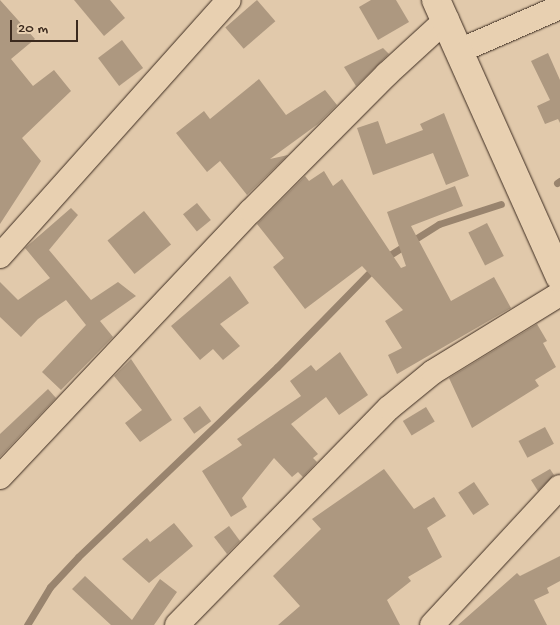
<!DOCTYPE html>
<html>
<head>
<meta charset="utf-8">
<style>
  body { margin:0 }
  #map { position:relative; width:560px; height:625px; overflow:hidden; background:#e1c9ab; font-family:"Gochi Hand",sans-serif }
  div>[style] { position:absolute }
  .stream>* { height:7px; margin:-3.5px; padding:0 3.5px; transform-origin:3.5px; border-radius:3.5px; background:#99846e }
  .building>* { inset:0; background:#ad9880; transform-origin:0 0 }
  .roads { filter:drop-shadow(0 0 1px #3b2a1e) drop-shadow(0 0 1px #3b2a1e) }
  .street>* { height:24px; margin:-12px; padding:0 12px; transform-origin:12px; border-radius:12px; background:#e8d0b1 }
  .highway>* { height:28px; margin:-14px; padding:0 14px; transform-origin:14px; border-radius:14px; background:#e8d0b1 }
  span { translate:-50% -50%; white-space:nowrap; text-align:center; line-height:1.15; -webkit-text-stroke:4.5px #e8d0b1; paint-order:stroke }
  .scale { position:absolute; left:10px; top:20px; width:68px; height:22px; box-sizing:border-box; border:2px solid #3b2a1e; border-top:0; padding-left:6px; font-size:15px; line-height:18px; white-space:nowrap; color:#3b2a1e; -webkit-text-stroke:4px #e8d0b1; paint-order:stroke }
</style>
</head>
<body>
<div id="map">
  <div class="stream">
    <i style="left:557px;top:183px;width:4px;rotate:-34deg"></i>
    <i style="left:385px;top:258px;width:64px;rotate:-32.2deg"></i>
    <i style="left:439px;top:224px;width:65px;rotate:-17.9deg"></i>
    <i style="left:27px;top:625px;width:44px;rotate:-58.8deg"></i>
    <i style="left:50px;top:587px;width:41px;rotate:-47deg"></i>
    <i style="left:78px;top:557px;width:275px;rotate:-43.7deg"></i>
    <i style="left:277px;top:367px;width:140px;rotate:-45.6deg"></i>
  </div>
  <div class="building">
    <i style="clip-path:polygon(0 0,35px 39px,11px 59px,33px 86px,54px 70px,71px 91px,22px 138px,41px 161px,0 224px)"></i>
    <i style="clip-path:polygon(74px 0,110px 0,125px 18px,104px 36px)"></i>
    <i style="left:257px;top:0;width:28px;height:42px;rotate:49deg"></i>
    <i style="clip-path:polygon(371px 0,396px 0,409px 22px,378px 40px,359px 7px)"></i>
    <i style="left:122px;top:40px;width:35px;height:30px;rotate:53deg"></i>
    <i style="clip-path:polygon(383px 48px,389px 54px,356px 86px,344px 67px)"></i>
    <i style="clip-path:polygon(548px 53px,560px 80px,560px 123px,558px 119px,545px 124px,537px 106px,550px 100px,531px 61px)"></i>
    <i style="clip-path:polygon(259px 79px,286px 115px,325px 90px,337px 105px,318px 124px,270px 159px,288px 155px,247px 195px,220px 161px,207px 172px,176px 133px,204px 111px,210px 119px)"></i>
    <i style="clip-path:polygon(444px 113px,469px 176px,446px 185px,433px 153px,373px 175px,357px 128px,378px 121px,386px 144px,423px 130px,420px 124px)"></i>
    <i style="clip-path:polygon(324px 171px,333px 186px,342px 179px,401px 268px,406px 266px,387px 212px,455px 186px,463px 206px,411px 226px,451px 301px,494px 277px,511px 308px,397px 374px,388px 355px,402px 348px,385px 321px,403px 310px,362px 266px,305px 309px,273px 267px,284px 258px,257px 224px,305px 176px,309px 181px)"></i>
    <i style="left:197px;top:203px;width:22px;height:18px;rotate:51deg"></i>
    <i style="clip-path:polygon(71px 208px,78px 215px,49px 250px,91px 300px,118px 282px,136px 296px,100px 321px,113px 337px,61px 390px,42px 372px,86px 325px,66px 300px,38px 319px,21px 337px,0 317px,0 282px,18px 300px,50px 278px,25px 248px)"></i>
    <i style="left:144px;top:211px;width:43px;height:47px;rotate:51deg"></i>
    <i style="left:487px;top:223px;width:37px;height:21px;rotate:63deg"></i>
    <i style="clip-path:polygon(230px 276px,249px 303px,220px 324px,240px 346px,223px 360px,213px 349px,200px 360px,171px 326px)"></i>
    <i style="clip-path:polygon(537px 324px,547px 341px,543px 343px,556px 367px,535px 380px,539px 386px,472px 428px,449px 378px)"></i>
    <i style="clip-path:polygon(340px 352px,368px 395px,339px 415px,326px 397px,291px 424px,318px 454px,313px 458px,317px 462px,303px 477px,298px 472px,292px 477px,274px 458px,242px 498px,247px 507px,231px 517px,202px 471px,242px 445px,237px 439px,301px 396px,290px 381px,311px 365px,316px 371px)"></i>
    <i style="clip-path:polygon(131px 359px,172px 420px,140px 442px,125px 423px,142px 410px,114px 376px)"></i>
    <i style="clip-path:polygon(48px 389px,56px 398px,0 457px,0 434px)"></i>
    <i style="left:200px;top:406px;width:19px;height:21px;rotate:54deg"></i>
    <i style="left:426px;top:407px;width:17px;height:27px;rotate:59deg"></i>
    <i style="left:545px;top:427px;width:19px;height:30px;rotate:62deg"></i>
    <i style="clip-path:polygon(384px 469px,414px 509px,434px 497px,446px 516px,427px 528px,442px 557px,408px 577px,411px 581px,387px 600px,400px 625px,278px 625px,300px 606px,273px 576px,321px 529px,312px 519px)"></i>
    <i style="clip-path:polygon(550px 469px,554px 475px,538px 491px,531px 480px)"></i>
    <i style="left:474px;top:482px;width:27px;height:19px;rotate:56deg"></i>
    <i style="clip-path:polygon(174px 523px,193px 546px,149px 583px,122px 559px,147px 538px,150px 542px)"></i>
    <i style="clip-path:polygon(229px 526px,240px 541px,227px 554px,214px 537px)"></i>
    <i style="clip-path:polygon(560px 556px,560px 581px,547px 588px,549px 593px,534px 600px,547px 625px,458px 625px,517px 573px,520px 576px)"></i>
    <i style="clip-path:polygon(85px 576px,132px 620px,160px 579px,177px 592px,154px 625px,111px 625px,72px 589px)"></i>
  </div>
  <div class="roads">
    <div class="street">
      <i style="left:459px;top:51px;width:110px;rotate:-23.5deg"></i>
      <i style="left:0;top:256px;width:343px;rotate:-48.2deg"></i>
      <i style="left:0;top:477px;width:366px;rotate:-46.7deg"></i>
      <i style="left:251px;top:211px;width:193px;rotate:-45.2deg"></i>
      <i style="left:387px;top:74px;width:81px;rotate:-42.5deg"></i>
      <i style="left:177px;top:625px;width:303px;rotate:-45.7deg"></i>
      <i style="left:389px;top:408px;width:57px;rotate:-39.3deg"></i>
      <i style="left:433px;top:372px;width:149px;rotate:-31.6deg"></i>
      <i style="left:432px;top:625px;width:188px;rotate:-47.2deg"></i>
    </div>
    <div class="highway">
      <i style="left:436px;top:0;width:303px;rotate:65.9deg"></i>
    </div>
  </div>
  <div class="scale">20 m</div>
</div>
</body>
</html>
